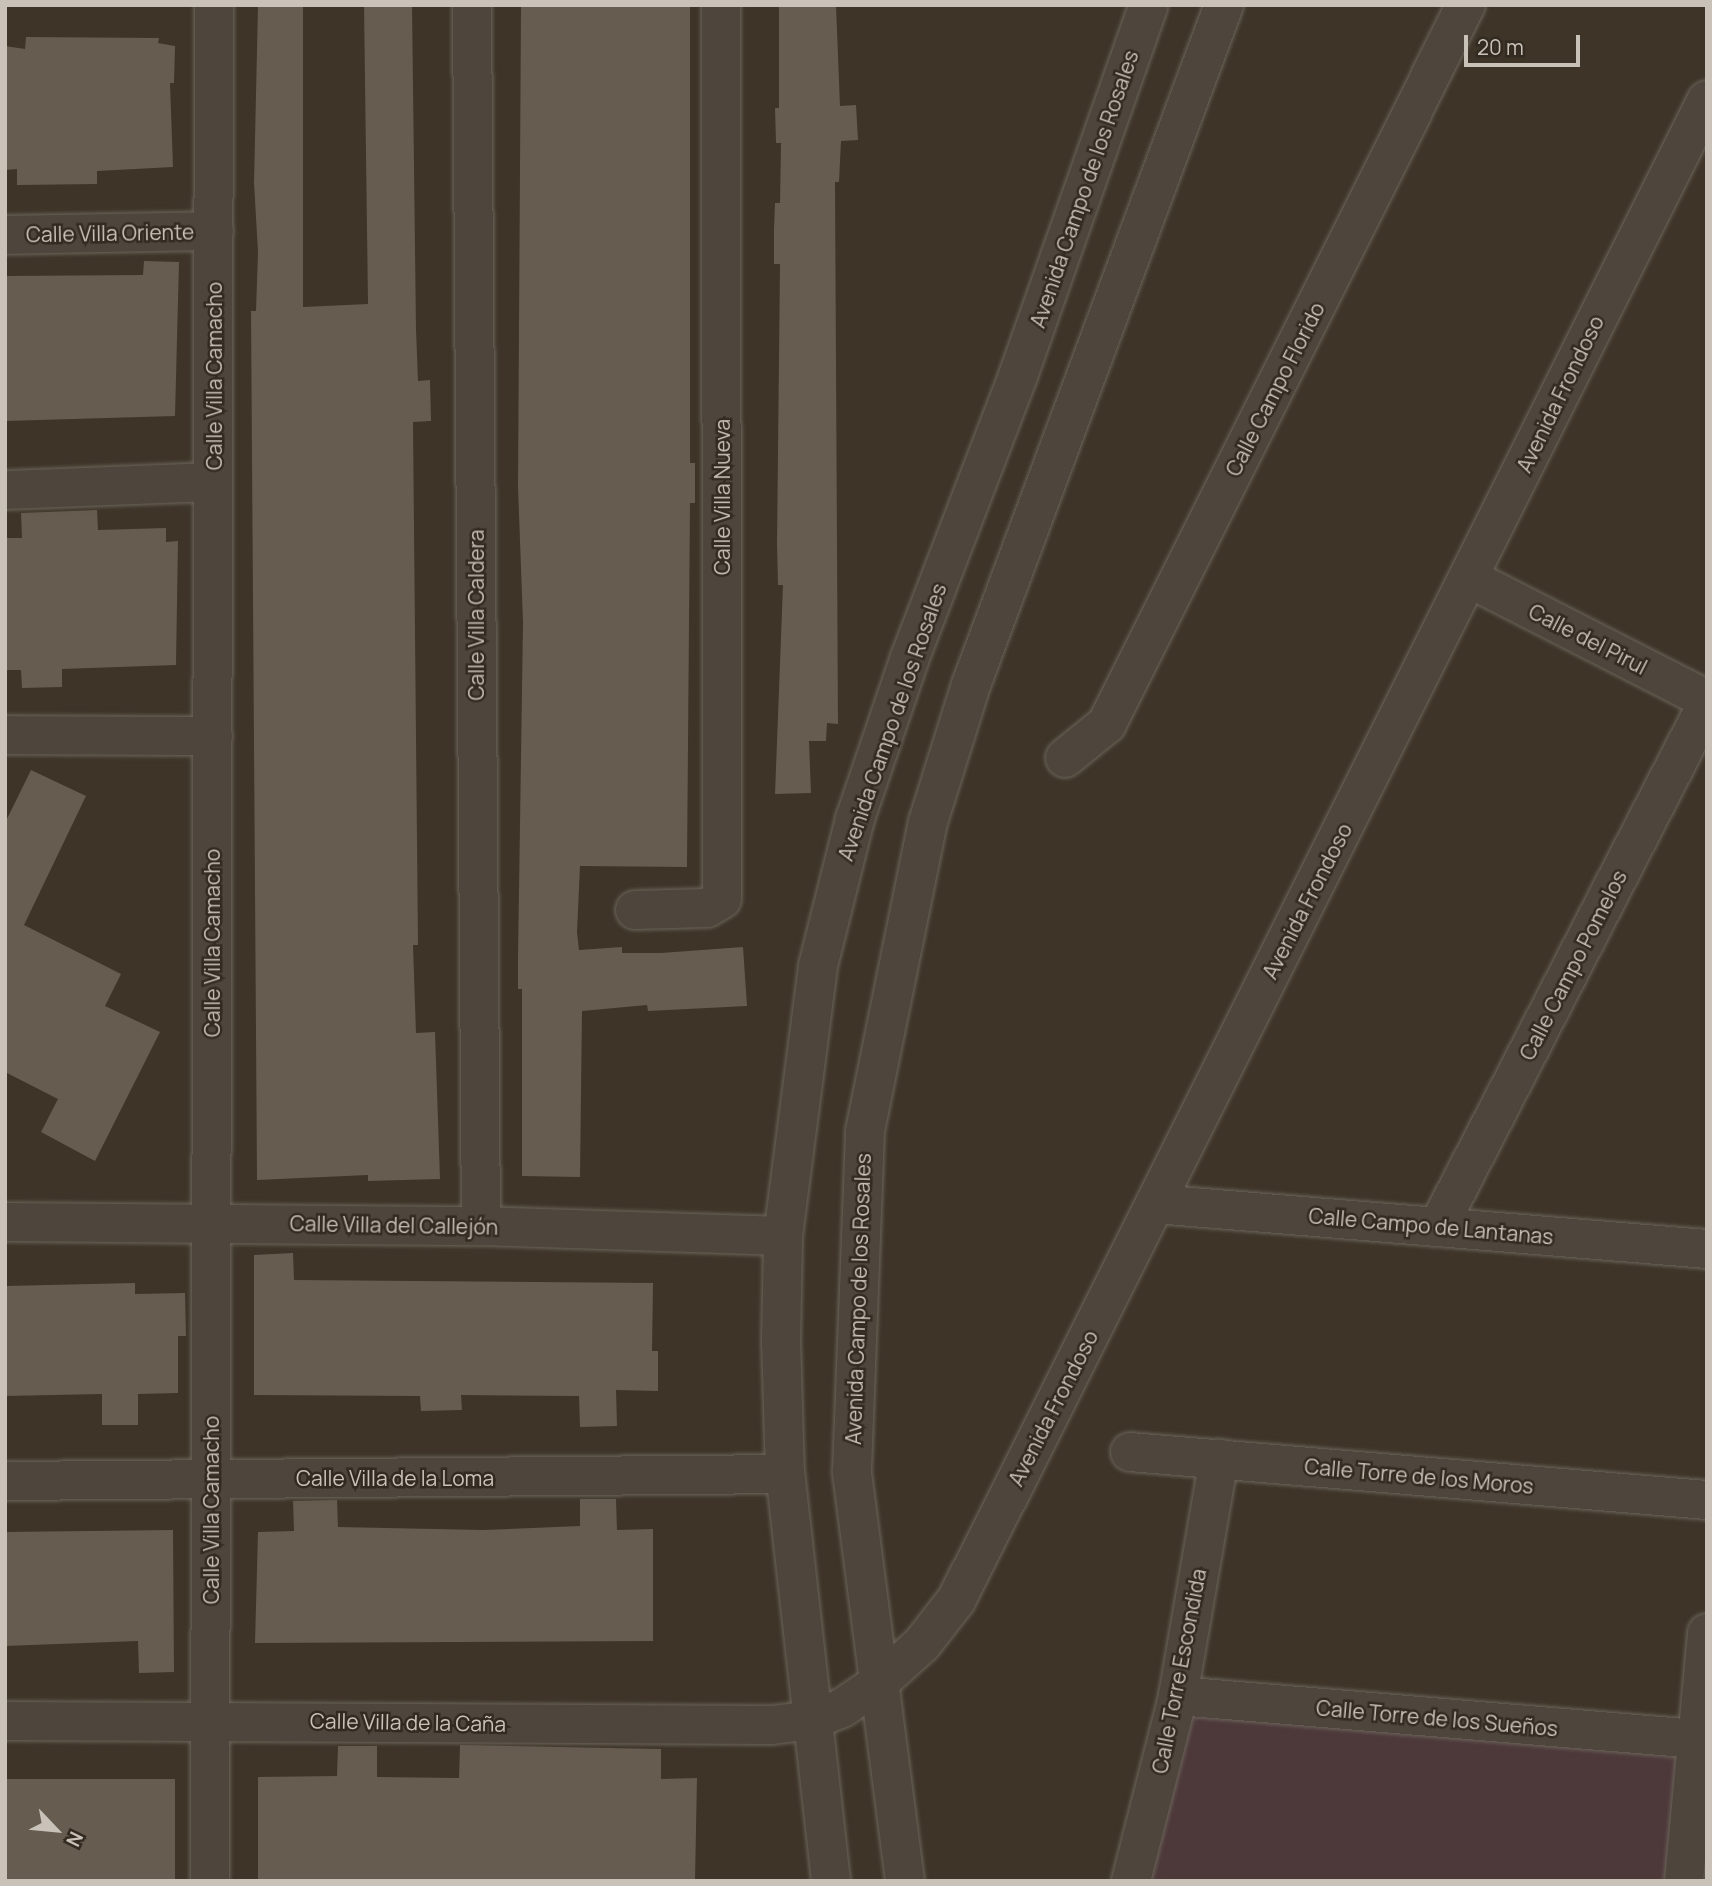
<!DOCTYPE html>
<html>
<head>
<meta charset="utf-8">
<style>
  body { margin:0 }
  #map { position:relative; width:1712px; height:1886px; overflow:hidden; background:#3e3428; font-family:Manrope,sans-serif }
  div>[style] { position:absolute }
  .green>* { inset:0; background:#4d383a }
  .building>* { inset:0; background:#665c4f; transform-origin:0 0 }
  .roads { filter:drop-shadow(0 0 2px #6b645a) drop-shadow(0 0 2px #6b645a) }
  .minor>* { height:38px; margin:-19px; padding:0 19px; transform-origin:19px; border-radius:19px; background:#4e463c }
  span { translate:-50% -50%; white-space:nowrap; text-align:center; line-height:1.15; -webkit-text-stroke:5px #332b21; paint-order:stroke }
  .street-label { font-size:21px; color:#c8c2b8 }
  .frame { position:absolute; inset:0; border:7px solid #c8c2b8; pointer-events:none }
  .north { position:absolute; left:21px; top:1795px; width:70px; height:70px; -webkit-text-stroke:5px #332b21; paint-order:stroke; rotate:116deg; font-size:19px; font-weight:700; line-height:28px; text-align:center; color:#c8c2b8 }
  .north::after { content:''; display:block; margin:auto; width:24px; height:32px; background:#c8c2b8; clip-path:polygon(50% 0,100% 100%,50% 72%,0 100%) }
  .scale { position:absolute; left:1464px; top:35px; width:116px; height:32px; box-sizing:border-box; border:4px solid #c8c2b8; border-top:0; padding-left:9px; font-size:21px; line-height:24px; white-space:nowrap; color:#c8c2b8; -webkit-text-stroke:5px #332b21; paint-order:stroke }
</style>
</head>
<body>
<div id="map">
  <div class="green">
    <i style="clip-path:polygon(1188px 1708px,1684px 1751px,1672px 1881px,1144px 1881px)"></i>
  </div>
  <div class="building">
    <i style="clip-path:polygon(258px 5px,303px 5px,303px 307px,368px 304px,364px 5px,412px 5px,416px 329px,418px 381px,430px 380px,431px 421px,413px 422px,418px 945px,413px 945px,416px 1033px,435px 1032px,440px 1179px,368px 1181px,368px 1175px,257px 1180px,251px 311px,256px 311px,258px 252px,254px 183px)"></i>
    <i style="clip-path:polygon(521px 5px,690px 5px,690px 463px,695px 463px,695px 503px,690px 503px,687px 867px,580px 866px,577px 932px,579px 950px,622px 947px,622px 953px,661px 953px,743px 947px,747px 1006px,648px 1011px,647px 1005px,582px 1011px,580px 1177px,522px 1176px,522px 989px,518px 989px,518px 958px,523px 622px,518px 487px)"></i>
    <i style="clip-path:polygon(779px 5px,836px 5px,840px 106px,856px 105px,858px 140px,841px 141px,839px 182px,835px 182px,838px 724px,827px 723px,826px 741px,809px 741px,811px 793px,775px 794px,783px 585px,778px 585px,777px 544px,780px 264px,774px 264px,774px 228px,775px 203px,780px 203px,781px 143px,776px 143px,775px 108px,779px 108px)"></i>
    <i style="clip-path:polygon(26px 37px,159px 38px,158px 43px,175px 46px,174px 83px,170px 83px,173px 167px,97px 171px,97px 184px,17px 185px,17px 169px,5px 170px,5px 46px,25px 49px)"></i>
    <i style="clip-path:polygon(144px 261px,179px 262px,175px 416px,5px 421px,5px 276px,143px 275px)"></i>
    <i style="clip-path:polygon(97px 510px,98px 530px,166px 528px,166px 542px,178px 541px,176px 665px,62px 669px,62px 687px,22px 688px,21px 670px,5px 670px,5px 538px,22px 538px,21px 513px)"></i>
    <i style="clip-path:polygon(31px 770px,86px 796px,24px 925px,121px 974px,105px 1006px,160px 1032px,95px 1161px,41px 1132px,58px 1099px,5px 1072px,5px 823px)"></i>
    <i style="clip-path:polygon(293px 1253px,294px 1280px,653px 1283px,652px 1351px,658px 1351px,658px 1391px,616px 1390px,617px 1426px,580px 1427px,579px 1396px,461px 1395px,462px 1410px,421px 1411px,420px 1396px,254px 1395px,254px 1255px)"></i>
    <i style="clip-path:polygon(135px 1283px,135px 1294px,185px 1293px,186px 1336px,178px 1336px,178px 1393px,138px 1394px,138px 1425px,102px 1425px,102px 1394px,5px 1396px,5px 1286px)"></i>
    <i style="clip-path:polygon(580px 1499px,616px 1499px,617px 1530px,653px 1529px,653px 1641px,255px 1643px,258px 1532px,294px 1531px,293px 1501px,337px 1500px,338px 1527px,483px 1530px,580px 1526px)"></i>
    <i style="clip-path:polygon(173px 1530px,174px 1672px,139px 1673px,138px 1641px,5px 1646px,5px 1532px)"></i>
    <i style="clip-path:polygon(460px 1745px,661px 1749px,661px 1779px,697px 1778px,695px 1881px,258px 1881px,258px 1777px,337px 1776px,338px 1746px,377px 1746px,377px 1777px,459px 1778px)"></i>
    <i style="left:5px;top:1779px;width:170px;height:102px"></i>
  </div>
  <div class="roads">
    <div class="minor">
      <i style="left:472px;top:5px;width:1221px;rotate:89.58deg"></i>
      <i style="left:5px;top:235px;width:209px;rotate:-1.1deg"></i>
      <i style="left:5px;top:490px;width:208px;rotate:-2.2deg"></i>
      <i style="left:1469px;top:578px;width:267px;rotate:27.1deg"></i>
      <i style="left:5px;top:735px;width:208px;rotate:0.3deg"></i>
      <i style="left:1065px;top:758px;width:54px;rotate:-39deg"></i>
      <i style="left:1107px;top:724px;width:804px;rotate:-63.47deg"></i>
      <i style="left:635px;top:910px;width:72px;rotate:-1.6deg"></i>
      <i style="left:707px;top:908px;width:17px;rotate:-31deg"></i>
      <i style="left:722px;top:899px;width:894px;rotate:-90.06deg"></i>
      <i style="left:1155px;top:1204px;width:554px;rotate:4.66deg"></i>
      <i style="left:5px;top:1222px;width:476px;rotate:0.5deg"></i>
      <i style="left:481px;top:1226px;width:302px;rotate:1.9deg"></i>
      <i style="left:1438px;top:1227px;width:588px;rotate:-62.78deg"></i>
      <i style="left:1130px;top:1452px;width:579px;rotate:4.76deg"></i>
      <i style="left:5px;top:1481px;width:780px;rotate:-0.51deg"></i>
      <i style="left:1178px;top:1696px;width:521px;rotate:4.74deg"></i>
      <i style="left:5px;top:1721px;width:767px;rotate:0.3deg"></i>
      <i style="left:772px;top:1725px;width:39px;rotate:-7deg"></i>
      <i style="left:811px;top:1720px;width:33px;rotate:-21deg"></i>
      <i style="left:842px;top:1708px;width:45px;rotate:-34deg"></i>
      <i style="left:879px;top:1683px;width:58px;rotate:-42.2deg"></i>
      <i style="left:922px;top:1644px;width:57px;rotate:-52.1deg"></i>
      <i style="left:957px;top:1599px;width:1676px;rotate:-63.42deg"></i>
      <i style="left:210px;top:1881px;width:1876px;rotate:-89.88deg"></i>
      <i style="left:831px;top:1881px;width:410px;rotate:-96.4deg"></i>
      <i style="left:785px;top:1474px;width:131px;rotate:-91.7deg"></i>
      <i style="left:781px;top:1343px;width:107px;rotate:-88.9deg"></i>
      <i style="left:783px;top:1236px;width:272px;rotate:-82.6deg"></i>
      <i style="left:818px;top:966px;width:152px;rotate:-75.9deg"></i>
      <i style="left:855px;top:819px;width:168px;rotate:-71.2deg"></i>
      <i style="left:909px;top:660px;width:304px;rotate:-69deg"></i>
      <i style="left:1018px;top:376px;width:393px;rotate:-70.6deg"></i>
      <i style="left:905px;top:1881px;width:413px;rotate:-97.4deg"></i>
      <i style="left:852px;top:1471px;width:340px;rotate:-87.8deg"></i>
      <i style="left:865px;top:1131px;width:315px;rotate:-78.5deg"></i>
      <i style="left:928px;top:822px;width:144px;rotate:-72.6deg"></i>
      <i style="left:971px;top:685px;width:726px;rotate:-69.59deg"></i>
      <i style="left:1131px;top:1881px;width:191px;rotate:-75.7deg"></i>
      <i style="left:1178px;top:1696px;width:241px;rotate:-80.2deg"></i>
      <i style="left:1684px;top:1881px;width:249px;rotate:-84.7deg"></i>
    </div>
  </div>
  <div class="street-label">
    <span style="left:1084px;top:189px;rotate:-71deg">Avenida Campo de los Rosales</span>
    <span style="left:110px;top:233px;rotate:-1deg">Calle Villa Oriente</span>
    <span style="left:214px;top:376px;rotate:-90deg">Calle Villa Camacho</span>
    <span style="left:1275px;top:389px;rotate:-63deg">Calle Campo Florido</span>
    <span style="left:1560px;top:394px;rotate:-64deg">Avenida Frondoso</span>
    <span style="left:722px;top:497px;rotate:-90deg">Calle Villa Nueva</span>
    <span style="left:476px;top:615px;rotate:-90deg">Calle Villa Caldera</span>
    <span style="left:1588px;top:639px;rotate:27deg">Calle del Pirul</span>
    <span style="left:892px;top:722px;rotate:-71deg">Avenida Campo de los Rosales</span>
    <span style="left:1307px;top:901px;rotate:-63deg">Avenida Frondoso</span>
    <span style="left:212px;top:943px;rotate:-90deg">Calle Villa Camacho</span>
    <span style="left:1573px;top:965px;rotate:-63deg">Calle Campo Pomelos</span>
    <span style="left:394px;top:1225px;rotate:1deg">Calle Villa del Callejón</span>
    <span style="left:1431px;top:1226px;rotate:5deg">Calle Campo de Lantanas</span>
    <span style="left:858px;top:1299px;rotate:-88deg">Avenida Campo de los Rosales</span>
    <span style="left:1053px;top:1408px;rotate:-63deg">Avenida Frondoso</span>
    <span style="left:1419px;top:1476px;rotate:5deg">Calle Torre de los Moros</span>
    <span style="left:395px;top:1478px">Calle Villa de la Loma</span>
    <span style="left:211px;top:1510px;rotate:-90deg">Calle Villa Camacho</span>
    <span style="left:1179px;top:1671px;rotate:-79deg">Calle Torre Escondida</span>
    <span style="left:1437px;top:1718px;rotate:5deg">Calle Torre de los Sueños</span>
    <span style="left:408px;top:1722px;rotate:1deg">Calle Villa de la Caña</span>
  </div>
  <div class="frame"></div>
  <div class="north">N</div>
  <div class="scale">20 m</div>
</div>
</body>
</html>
